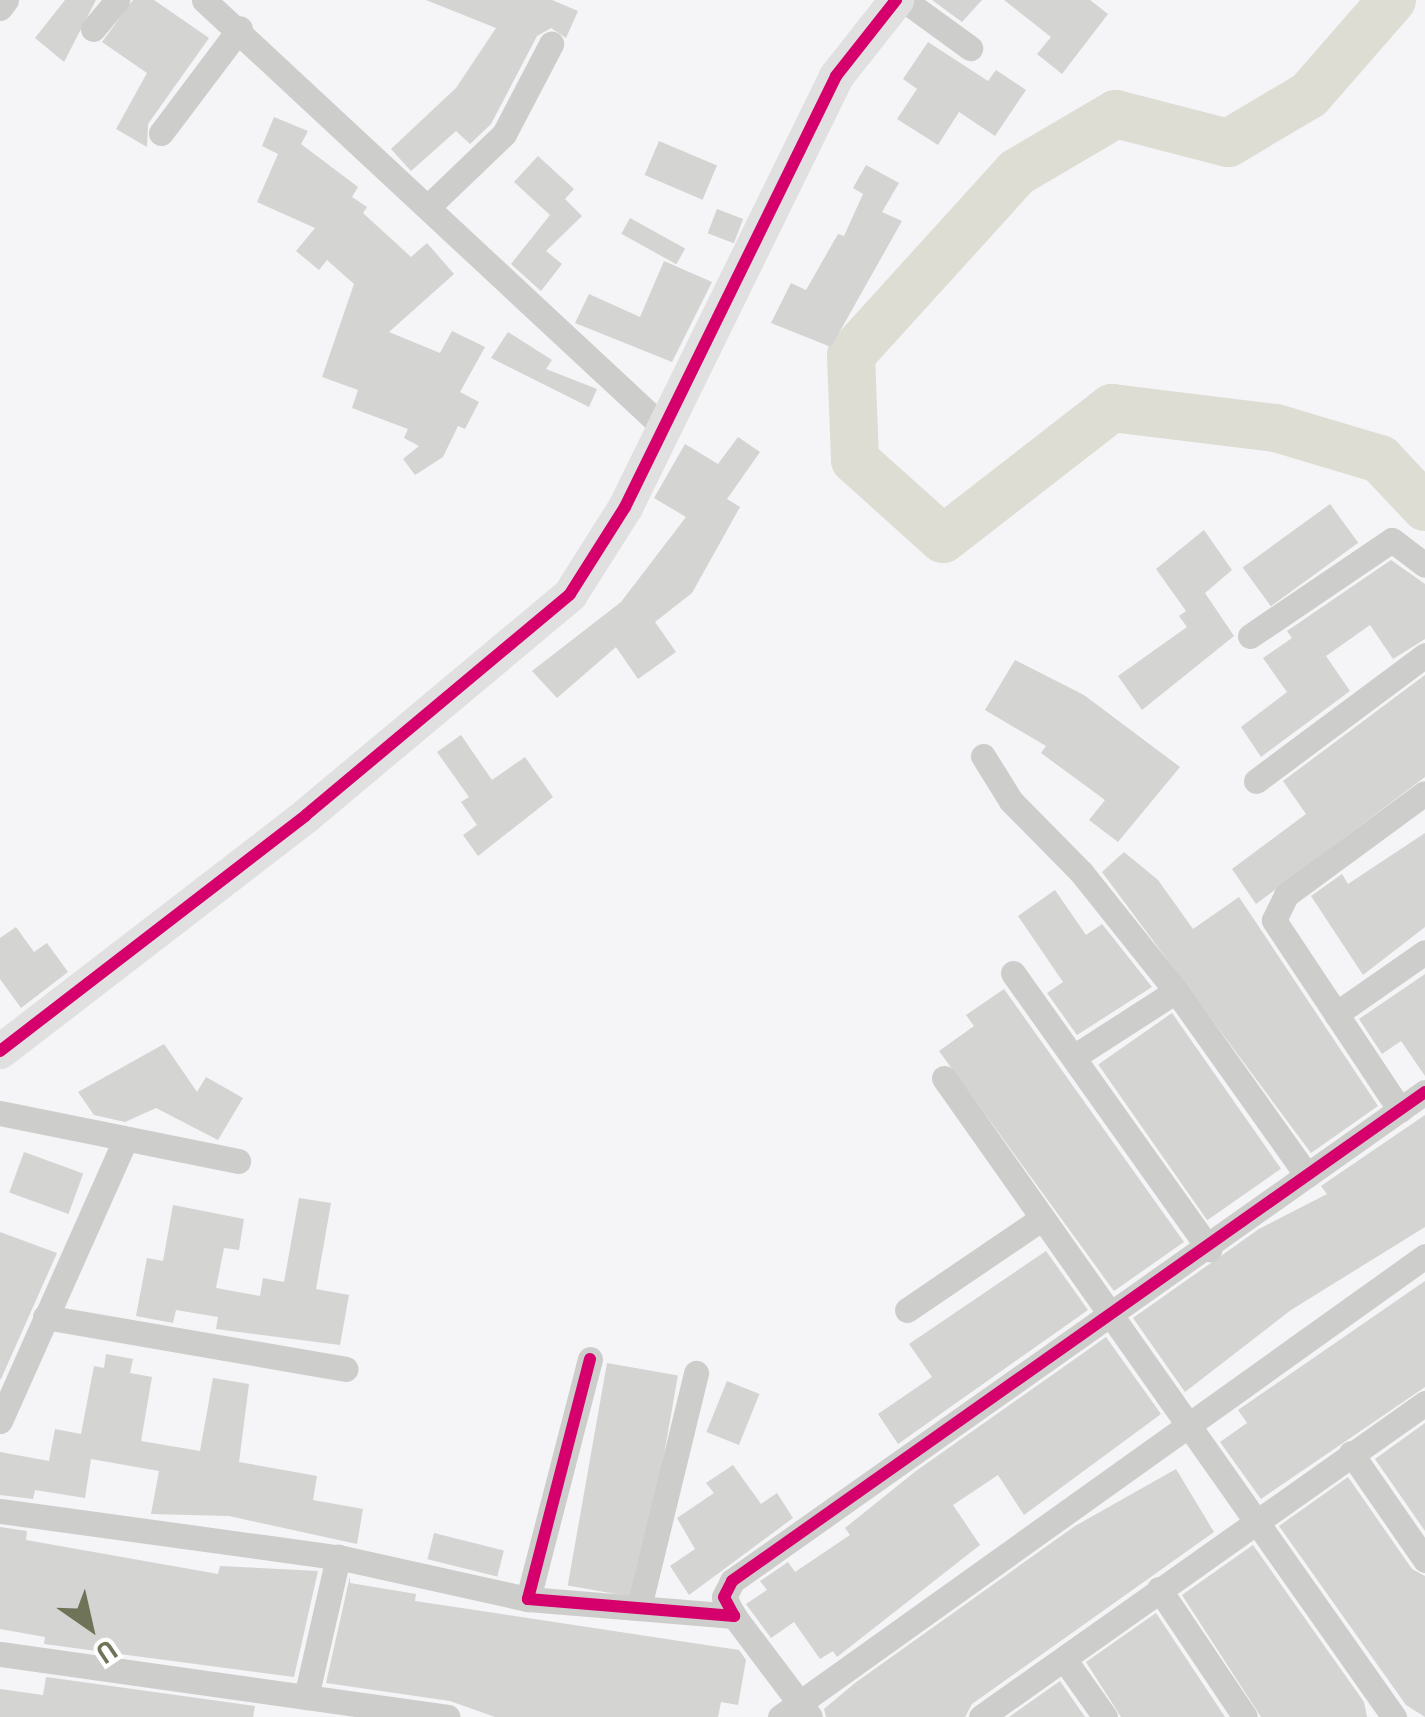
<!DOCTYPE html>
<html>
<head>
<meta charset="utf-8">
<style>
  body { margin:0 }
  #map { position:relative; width:1425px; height:1717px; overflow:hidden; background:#f5f4f6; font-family:"PT Sans",sans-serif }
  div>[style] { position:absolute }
  .river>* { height:48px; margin:-24px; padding:0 24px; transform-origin:24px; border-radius:24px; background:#ddddd4 }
  .building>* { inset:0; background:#d4d4d2; transform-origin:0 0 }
  .street>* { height:25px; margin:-12.5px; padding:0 12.5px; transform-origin:12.5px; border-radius:12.5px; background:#cdcecc }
  .secondary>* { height:35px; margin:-17.5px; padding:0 17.5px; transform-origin:17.5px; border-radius:17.5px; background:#e1e0e0 }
  .cycleway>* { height:12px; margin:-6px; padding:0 6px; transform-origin:6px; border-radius:6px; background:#d6006c }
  span { translate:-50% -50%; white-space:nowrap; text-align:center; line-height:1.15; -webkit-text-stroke:10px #fff; paint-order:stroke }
  .north { position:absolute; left:40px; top:1577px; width:100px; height:100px; -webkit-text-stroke:8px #fff; paint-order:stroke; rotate:146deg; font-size:28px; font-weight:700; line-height:40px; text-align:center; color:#6f7458 }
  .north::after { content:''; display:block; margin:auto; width:35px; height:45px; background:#6f7458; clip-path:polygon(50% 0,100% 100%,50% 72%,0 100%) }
</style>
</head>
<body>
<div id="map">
  <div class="river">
    <i style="left:1392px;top:0;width:126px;rotate:131.1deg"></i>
    <i style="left:1309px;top:95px;width:94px;rotate:149.3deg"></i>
    <i style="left:1228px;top:143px;width:116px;rotate:-165.5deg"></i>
    <i style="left:1116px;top:114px;width:115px;rotate:149.6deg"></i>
    <i style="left:1017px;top:172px;width:247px;rotate:132.2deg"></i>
    <i style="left:851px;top:355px;width:105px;rotate:87.8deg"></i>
    <i style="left:855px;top:460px;width:118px;rotate:41.9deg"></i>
    <i style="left:943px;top:539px;width:214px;rotate:-37.8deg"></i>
    <i style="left:1112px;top:408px;width:165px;rotate:7deg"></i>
    <i style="left:1276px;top:428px;width:109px;rotate:16.6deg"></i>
    <i style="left:1380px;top:459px;width:66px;rotate:46.8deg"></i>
  </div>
  <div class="building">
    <i style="clip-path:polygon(65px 0,96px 0,64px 62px,35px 38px)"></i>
    <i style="clip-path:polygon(133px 0,154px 0,209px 38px,148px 124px,147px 147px,116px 129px,147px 73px,102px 42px)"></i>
    <i style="clip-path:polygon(426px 0,552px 0,578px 11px,566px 38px,551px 28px,537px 36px,491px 124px,470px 144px,456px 131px,411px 171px,391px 149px,456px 88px,496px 28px)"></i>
    <i style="clip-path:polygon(932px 0,982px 0,962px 22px)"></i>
    <i style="clip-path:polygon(1004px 0,1090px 0,1108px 14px,1062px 74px,1037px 54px,1051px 37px)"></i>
    <i style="clip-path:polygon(928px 42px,988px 81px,996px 70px,1026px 90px,995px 136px,959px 112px,938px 145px,897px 119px,917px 89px,903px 79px)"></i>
    <i style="clip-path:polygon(274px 117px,308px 131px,301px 144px,358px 187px,352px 197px,367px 207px,363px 213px,411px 257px,427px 243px,454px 274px,389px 332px,440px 353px,452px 331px,485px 347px,460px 392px,479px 402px,465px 429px,458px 426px,443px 457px,415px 475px,403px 459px,419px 446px,404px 438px,408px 429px,352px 408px,358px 390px,322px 377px,354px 284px,327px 260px,319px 270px,296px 251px,315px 228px,257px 202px,278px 154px,262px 146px)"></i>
    <i style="left:659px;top:141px;width:63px;height:37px;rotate:23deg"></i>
    <i style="clip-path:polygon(538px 156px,574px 189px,565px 199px,582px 216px,546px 251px,562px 264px,541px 291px,511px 264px,550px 215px,514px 182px)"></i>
    <i style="clip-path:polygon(866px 165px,899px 183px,882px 212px,902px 221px,831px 347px,771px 323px,791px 283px,806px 290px,838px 234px,844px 236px,863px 194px,853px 188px)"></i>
    <i style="left:717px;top:209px;width:28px;height:26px;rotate:21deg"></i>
    <i style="left:630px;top:218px;width:63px;height:18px;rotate:29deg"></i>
    <i style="clip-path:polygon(664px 261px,712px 282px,672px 362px,575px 323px,589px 294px,640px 317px)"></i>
    <i style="clip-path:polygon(508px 332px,552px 360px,546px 369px,597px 389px,589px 407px,491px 358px)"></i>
    <i style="clip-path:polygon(738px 437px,760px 452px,727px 499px,740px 507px,692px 593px,655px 622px,676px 652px,638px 679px,616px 647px,557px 698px,532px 671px,621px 602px,686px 517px,654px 498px,685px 444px,718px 464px)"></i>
    <i style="left:1330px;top:504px;width:48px;height:108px;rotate:54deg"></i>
    <i style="clip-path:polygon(1204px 530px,1232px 570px,1205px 593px,1234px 636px,1142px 710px,1118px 676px,1187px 627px,1179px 616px,1186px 611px,1156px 569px)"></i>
    <i style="clip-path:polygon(1391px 560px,1425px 584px,1425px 639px,1393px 659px,1370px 625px,1326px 656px,1350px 691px,1261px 757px,1241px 727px,1287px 692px,1263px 658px,1292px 638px,1287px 631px)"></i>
    <i style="clip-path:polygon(1015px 660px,1084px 695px,1180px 767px,1118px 842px,1089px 820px,1105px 800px,1041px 753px,1046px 746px,985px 710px)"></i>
    <i style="clip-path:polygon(1425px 675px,1425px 777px,1256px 904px,1232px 869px,1306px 814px,1283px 781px)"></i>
    <i style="clip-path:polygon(461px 735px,492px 780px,525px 757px,553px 797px,478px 856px,463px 835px,477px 825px,461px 802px,469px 797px,437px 752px)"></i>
    <i style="clip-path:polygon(1425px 833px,1425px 927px,1363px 975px,1311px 896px,1342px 874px,1348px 884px)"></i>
    <i style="clip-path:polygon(1124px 852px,1158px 880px,1193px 929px,1239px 897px,1378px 1106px,1311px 1153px,1102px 872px)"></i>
    <i style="clip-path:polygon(1055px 890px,1086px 935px,1102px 924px,1152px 987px,1077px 1035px,1047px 993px,1063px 982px,1018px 916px)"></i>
    <i style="clip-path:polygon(16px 927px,34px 952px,47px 943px,68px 972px,21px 1008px,0 979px,0 938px)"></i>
    <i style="clip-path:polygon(1425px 974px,1425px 1076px,1401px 1041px,1382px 1054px,1359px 1019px)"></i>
    <i style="clip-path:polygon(1004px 989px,1184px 1242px,1114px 1291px,939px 1051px,974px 1026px,966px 1015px)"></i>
    <i style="left:1172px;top:1013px;width:190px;height:90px;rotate:55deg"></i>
    <i style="clip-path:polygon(164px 1044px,197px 1092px,206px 1077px,243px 1098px,218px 1140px,156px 1108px,125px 1122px,94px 1115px,78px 1092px)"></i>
    <i style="clip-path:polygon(1425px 1115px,1425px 1227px,1291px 1310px,1185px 1392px,1133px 1318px,1259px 1229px,1327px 1194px,1321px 1186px)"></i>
    <i style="left:24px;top:1152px;width:63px;height:43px;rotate:20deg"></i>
    <i style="clip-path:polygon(299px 1198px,331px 1203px,316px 1289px,349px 1295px,340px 1345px,216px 1329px,218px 1317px,176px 1310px,173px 1323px,136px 1316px,147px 1258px,163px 1261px,173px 1205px,244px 1219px,239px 1250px,224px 1248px,216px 1288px,260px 1296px,263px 1278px,284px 1282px)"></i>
    <i style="clip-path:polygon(0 1232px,57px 1253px,1px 1379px,0 1379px)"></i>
    <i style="clip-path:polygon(1046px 1251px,1088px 1310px,898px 1444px,878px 1414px,932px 1377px,909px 1344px)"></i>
    <i style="clip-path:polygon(1425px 1281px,1425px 1387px,1261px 1499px,1220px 1442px,1247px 1423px,1238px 1410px)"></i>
    <i style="clip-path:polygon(1106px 1337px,1161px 1414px,1024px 1515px,998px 1475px,953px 1505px,980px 1545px,837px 1657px,833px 1651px,820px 1659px,794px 1622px,771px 1638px,746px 1604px,767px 1590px,760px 1581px,788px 1562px,795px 1572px,850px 1535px,845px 1528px,916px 1471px)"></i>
    <i style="clip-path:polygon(106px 1354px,133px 1359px,130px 1373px,152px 1377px,141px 1441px,200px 1451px,213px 1378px,249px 1384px,239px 1462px,317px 1476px,313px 1500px,363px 1509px,357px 1544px,229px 1516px,151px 1514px,159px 1471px,91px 1459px,85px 1498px,35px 1490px,33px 1499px,0 1495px,0 1452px,49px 1461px,55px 1429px,81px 1434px,94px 1366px,104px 1368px)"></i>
    <i style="left:607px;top:1363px;width:72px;height:226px;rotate:10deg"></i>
    <i style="left:727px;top:1381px;width:35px;height:55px;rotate:22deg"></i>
    <i style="clip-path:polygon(1425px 1423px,1425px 1531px,1375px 1459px)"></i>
    <i style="clip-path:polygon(733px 1465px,761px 1504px,777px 1493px,793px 1518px,689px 1595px,670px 1566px,695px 1549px,677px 1518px,714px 1493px,706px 1483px)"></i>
    <i style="clip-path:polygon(1176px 1469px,1214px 1532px,972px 1704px,965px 1717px,826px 1717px,824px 1709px,855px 1683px,1075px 1526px)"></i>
    <i style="clip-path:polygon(1348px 1477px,1412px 1569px,1425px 1576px,1425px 1717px,1406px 1705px,1279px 1526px)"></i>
    <i style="clip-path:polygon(0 1527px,27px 1531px,26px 1540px,218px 1574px,220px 1566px,318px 1571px,294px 1677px,44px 1644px,45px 1637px,0 1629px)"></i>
    <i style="left:434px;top:1533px;width:72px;height:27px;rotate:14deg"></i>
    <i style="clip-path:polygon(1253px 1545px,1364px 1702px,1367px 1717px,1261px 1717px,1182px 1595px)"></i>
    <i style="clip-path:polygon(350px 1576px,350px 1583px,416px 1594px,415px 1601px,739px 1650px,746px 1660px,738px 1705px,721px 1702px,718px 1717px,495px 1717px,450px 1701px,326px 1683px)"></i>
    <i style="clip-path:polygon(1156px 1613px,1225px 1717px,1121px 1717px,1086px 1662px)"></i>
    <i style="clip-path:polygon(46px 1677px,255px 1706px,253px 1717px,0 1717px,0 1689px,43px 1695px)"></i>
    <i style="clip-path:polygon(1060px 1681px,1085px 1717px,1009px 1717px)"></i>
  </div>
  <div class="street">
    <i style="left:204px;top:0;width:627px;rotate:42.93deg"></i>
    <i style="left:904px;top:0;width:82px;rotate:36deg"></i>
    <i style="left:0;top:8px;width:10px;rotate:-53deg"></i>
    <i style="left:93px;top:29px;width:38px;rotate:-50deg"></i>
    <i style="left:161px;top:133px;width:131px;rotate:-53deg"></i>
    <i style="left:431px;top:204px;width:101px;rotate:-43.8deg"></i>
    <i style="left:504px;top:134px;width:102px;rotate:-62.4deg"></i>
    <i style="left:1250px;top:636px;width:171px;rotate:-34.1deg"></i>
    <i style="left:1392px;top:540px;width:41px;rotate:37.1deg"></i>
    <i style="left:983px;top:756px;width:53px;rotate:58.1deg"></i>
    <i style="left:1011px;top:801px;width:100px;rotate:45.4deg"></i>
    <i style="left:1081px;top:872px;width:152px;rotate:51.4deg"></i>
    <i style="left:1176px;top:991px;width:226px;rotate:54.6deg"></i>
    <i style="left:1256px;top:781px;width:211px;rotate:-36.7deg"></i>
    <i style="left:1013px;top:973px;width:339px;rotate:54.6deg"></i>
    <i style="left:1336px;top:1014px;width:108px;rotate:-34.9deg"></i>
    <i style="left:1075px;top:1056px;width:120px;rotate:-32.8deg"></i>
    <i style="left:944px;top:1078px;width:782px;rotate:54.85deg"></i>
    <i style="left:1400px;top:1110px;width:228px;rotate:-123.6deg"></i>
    <i style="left:1274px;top:920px;width:28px;rotate:-64deg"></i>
    <i style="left:1286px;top:895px;width:172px;rotate:-36.3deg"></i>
    <i style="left:0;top:1113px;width:243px;rotate:11.4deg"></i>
    <i style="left:907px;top:1310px;width:162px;rotate:-34.2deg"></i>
    <i style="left:45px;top:1317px;width:305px;rotate:9.8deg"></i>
    <i style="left:590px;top:1359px;width:248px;rotate:104.5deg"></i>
    <i style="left:528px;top:1599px;width:207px;rotate:4.7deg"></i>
    <i style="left:734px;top:1616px;width:21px;rotate:-118deg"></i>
    <i style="left:724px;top:1597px;width:18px;rotate:-63deg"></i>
    <i style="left:732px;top:1581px;width:848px;rotate:-35.21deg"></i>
    <i style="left:0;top:1421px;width:308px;rotate:-66deg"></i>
    <i style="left:1351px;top:1453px;width:130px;rotate:55.3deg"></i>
    <i style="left:0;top:1511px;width:341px;rotate:7.8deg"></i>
    <i style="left:338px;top:1557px;width:195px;rotate:12.5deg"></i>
    <i style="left:1159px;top:1589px;width:154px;rotate:56.1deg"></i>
    <i style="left:639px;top:1607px;width:241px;rotate:-76.3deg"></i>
    <i style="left:734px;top:1616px;width:126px;rotate:53deg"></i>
    <i style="left:0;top:1654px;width:452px;rotate:8deg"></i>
    <i style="left:1064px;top:1659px;width:71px;rotate:54.7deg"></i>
    <i style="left:306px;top:1697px;width:144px;rotate:-77.1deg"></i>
    <i style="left:780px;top:1717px;width:793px;rotate:-35.55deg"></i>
    <i style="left:981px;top:1717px;width:544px;rotate:-35.27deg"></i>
  </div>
  <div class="secondary">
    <i style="left:0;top:1051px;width:386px;rotate:-37.6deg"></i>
    <i style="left:306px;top:815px;width:344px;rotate:-39.9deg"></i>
    <i style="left:570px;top:594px;width:103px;rotate:-57.7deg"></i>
    <i style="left:625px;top:507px;width:480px;rotate:-63.9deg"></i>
    <i style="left:836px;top:76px;width:97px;rotate:-51.7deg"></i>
  </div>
  <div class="cycleway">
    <i style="left:0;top:1051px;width:386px;rotate:-37.6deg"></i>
    <i style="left:306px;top:815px;width:344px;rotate:-39.9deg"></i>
    <i style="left:570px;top:594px;width:103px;rotate:-57.7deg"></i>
    <i style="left:625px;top:507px;width:480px;rotate:-63.9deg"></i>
    <i style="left:836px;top:76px;width:97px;rotate:-51.7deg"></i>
    <i style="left:590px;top:1359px;width:248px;rotate:104.5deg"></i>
    <i style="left:528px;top:1599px;width:207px;rotate:4.7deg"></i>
    <i style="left:734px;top:1616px;width:21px;rotate:-118deg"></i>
    <i style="left:724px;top:1597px;width:18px;rotate:-63deg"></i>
    <i style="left:732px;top:1581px;width:848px;rotate:-35.21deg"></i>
  </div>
  <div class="north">U</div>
</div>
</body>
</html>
